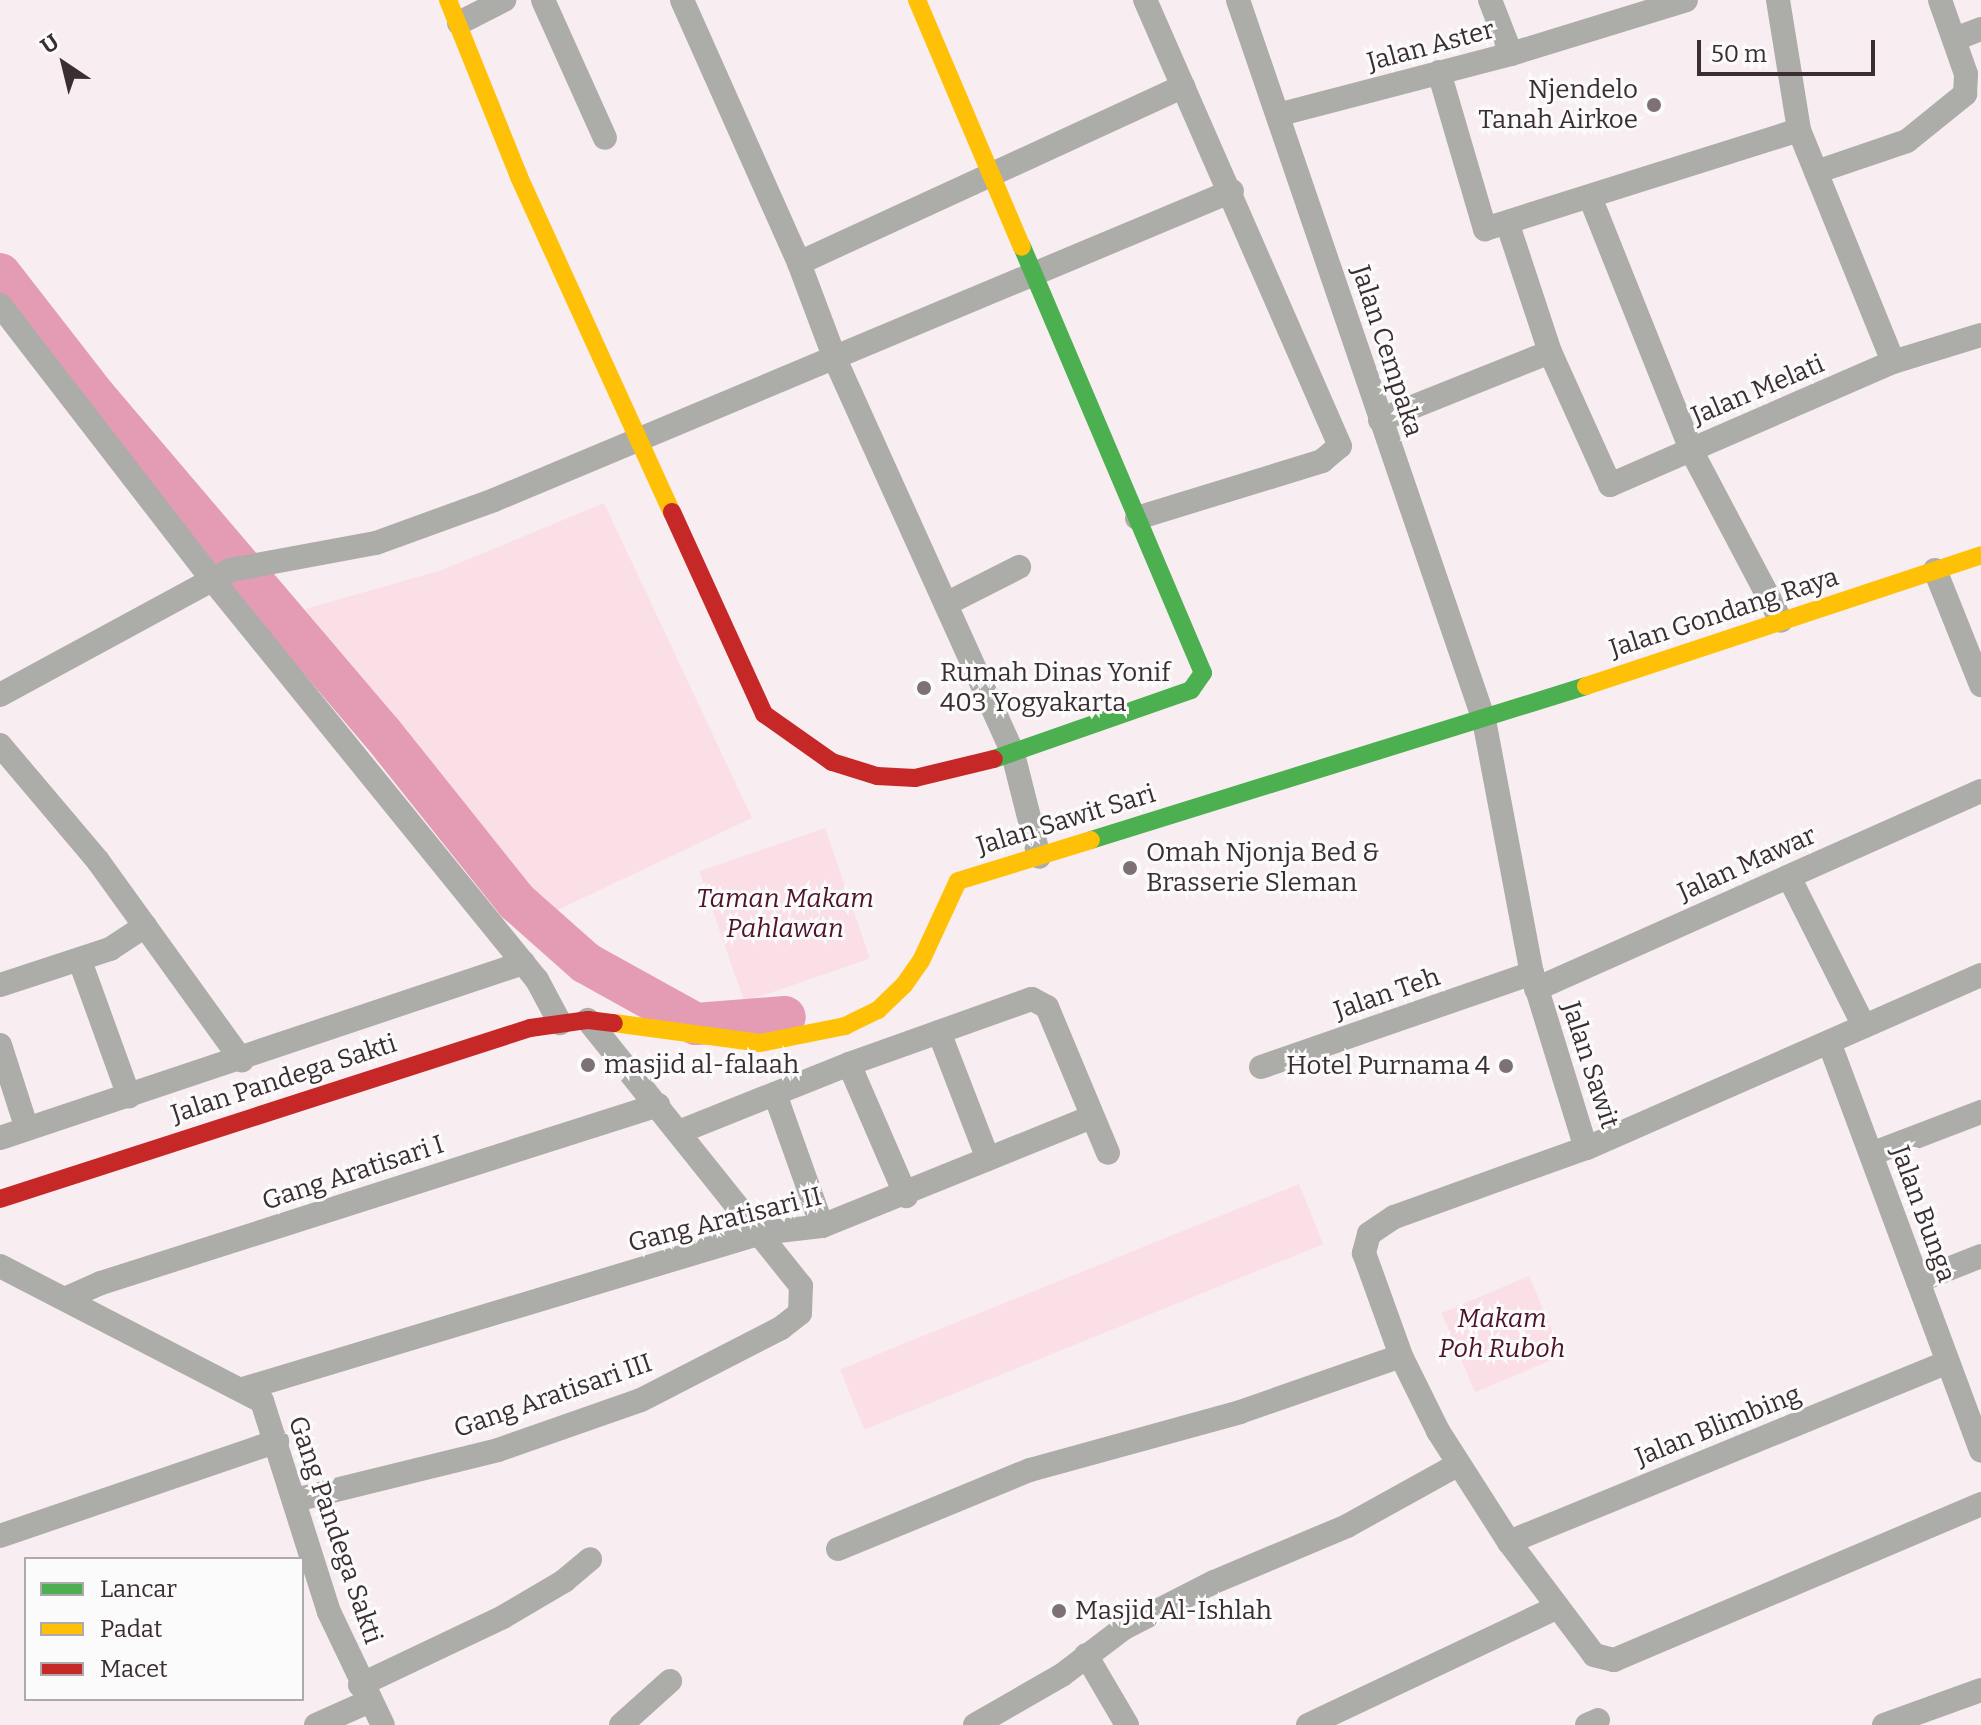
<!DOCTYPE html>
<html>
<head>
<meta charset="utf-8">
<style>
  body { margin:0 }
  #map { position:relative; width:1981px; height:1725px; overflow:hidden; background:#f8edf0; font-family:Bitter,serif }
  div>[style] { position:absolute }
  .green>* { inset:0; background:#fbdfe7; transform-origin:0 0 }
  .river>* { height:42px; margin:-21px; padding:0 21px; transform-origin:21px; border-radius:21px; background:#e39cb4 }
  .street>* { height:24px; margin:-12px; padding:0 12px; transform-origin:12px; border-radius:12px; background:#acaca9 }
  .fast>* { height:18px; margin:-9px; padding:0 9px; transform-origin:9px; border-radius:9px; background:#4caf50 }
  .slow>* { height:18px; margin:-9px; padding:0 9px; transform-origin:9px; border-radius:9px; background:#ffc107 }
  .jam>* { height:18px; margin:-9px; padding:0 9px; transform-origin:9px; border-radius:9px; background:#c62828 }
  .dots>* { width:22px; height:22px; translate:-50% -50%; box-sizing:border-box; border:4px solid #fbfbfb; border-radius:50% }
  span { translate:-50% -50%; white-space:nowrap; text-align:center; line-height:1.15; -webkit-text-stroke:6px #fbfbfb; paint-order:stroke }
  .street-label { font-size:26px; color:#3b2e32 }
  .poi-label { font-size:26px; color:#3b2e32 }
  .right { translate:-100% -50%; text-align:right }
  .left { translate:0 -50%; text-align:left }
  .park-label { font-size:26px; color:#4e122a; font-style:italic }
  .legend { position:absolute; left:24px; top:1557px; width:280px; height:144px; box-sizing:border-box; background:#fbfbfb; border:2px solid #aea9ab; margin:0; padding:10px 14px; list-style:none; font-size:24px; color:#3b2e32 }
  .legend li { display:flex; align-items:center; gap:16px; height:40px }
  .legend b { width:40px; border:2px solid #aea9ab }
  .north { position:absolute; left:24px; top:24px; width:80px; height:80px; -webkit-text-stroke:6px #fbfbfb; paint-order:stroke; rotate:325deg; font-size:22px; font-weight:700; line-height:32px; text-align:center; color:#3b2e32 }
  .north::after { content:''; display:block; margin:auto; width:28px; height:36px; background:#3b2e32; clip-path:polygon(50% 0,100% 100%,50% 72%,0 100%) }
  .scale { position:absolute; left:1697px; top:40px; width:178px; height:36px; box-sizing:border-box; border:4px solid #3b2e32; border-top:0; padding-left:10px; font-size:24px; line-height:28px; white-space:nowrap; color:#3b2e32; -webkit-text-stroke:6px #fbfbfb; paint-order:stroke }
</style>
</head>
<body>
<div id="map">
  <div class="green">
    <i style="clip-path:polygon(604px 503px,752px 818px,528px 924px,305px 609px,442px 570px)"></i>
    <i style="left:825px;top:828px;width:138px;height:133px;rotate:71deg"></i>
    <i style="left:1299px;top:1184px;width:65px;height:495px;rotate:68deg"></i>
    <i style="left:1529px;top:1276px;width:86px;height:95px;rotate:67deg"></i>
  </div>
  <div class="river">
    <i style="left:0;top:274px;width:155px;rotate:52.1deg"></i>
    <i style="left:95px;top:396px;width:443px;rotate:49.6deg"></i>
    <i style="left:382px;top:733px;width:216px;rotate:51.4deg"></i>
    <i style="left:517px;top:902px;width:92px;rotate:41.5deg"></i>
    <i style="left:586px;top:963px;width:126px;rotate:29deg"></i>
    <i style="left:696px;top:1024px;width:89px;rotate:-4.5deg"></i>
  </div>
  <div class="street">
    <i style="left:543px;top:0;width:151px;rotate:65.8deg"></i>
    <i style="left:682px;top:0;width:288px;rotate:66deg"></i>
    <i style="left:799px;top:263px;width:103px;rotate:69.4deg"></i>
    <i style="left:835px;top:359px;width:433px;rotate:65.7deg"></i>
    <i style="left:1013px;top:754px;width:106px;rotate:75.8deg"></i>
    <i style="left:1238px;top:0;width:761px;rotate:71.14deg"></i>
    <i style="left:1484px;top:720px;width:258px;rotate:79.3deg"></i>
    <i style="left:1532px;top:973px;width:183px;rotate:72.9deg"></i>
    <i style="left:1490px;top:0;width:58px;rotate:68.7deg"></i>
    <i style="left:1778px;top:0;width:132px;rotate:80.8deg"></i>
    <i style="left:1799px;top:130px;width:250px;rotate:67.9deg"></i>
    <i style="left:459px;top:23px;width:51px;rotate:-27.1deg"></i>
    <i style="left:1955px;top:39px;width:28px;rotate:-21deg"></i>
    <i style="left:1439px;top:72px;width:164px;rotate:73.7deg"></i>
    <i style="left:1485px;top:229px;width:329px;rotate:-17.5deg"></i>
    <i style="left:1281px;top:114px;width:238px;rotate:-14.6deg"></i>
    <i style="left:1511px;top:54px;width:183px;rotate:-17.1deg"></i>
    <i style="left:1816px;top:172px;width:96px;rotate:-18.8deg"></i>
    <i style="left:1907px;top:141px;width:75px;rotate:-39deg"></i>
    <i style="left:1965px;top:94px;width:20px;rotate:-87deg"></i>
    <i style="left:1966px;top:74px;width:78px;rotate:-109.4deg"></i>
    <i style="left:1590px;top:197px;width:272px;rotate:68.2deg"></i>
    <i style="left:1691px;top:450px;width:193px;rotate:62.2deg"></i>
    <i style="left:1508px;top:225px;width:134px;rotate:71.7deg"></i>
    <i style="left:1550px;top:352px;width:146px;rotate:65.7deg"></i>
    <i style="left:1610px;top:485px;width:309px;rotate:-23.5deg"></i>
    <i style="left:1893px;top:362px;width:92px;rotate:-17.1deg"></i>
    <i style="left:799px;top:263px;width:423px;rotate:-24.7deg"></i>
    <i style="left:0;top:305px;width:345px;rotate:52.3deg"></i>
    <i style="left:211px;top:578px;width:518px;rotate:50.96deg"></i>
    <i style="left:537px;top:980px;width:49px;rotate:61.9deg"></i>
    <i style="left:1380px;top:420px;width:183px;rotate:-21.8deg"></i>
    <i style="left:1137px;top:518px;width:194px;rotate:-17.1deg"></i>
    <i style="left:1322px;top:461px;width:23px;rotate:-40deg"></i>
    <i style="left:1340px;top:446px;width:487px;rotate:-113.6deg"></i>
    <i style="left:1935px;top:570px;width:124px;rotate:68.2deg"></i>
    <i style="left:946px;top:604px;width:82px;rotate:-26.9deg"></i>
    <i style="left:0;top:695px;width:262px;rotate:-28.5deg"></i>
    <i style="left:230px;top:570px;width:148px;rotate:-10.5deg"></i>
    <i style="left:376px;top:543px;width:126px;rotate:-20deg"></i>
    <i style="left:494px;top:500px;width:800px;rotate:-22.72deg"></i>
    <i style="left:0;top:745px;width:152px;rotate:49.8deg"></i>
    <i style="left:98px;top:861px;width:246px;rotate:54.2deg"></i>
    <i style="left:1789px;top:877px;width:167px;rotate:63.3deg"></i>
    <i style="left:80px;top:961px;width:144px;rotate:70.1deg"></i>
    <i style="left:1981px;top:975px;width:431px;rotate:156.3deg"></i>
    <i style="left:1586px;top:1148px;width:204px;rotate:160.2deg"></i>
    <i style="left:1394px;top:1217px;width:30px;rotate:146deg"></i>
    <i style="left:1369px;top:1234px;width:20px;rotate:105deg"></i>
    <i style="left:1364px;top:1253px;width:109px;rotate:70.2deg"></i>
    <i style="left:1401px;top:1356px;width:84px;rotate:63.7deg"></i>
    <i style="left:1438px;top:1431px;width:132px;rotate:57.4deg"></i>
    <i style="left:1509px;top:1542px;width:141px;rotate:53deg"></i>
    <i style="left:1594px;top:1655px;width:21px;rotate:14deg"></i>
    <i style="left:1614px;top:1660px;width:399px;rotate:-23deg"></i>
    <i style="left:0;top:985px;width:116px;rotate:-18.1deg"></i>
    <i style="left:110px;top:949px;width:42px;rotate:-33.3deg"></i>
    <i style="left:1536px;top:989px;width:487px;rotate:-24deg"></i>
    <i style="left:939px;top:1032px;width:136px;rotate:68.9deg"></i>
    <i style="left:1829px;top:1042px;width:436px;rotate:69.6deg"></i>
    <i style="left:0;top:1045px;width:88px;rotate:72.2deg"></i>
    <i style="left:849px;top:1064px;width:144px;rotate:66.6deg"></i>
    <i style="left:1261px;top:1067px;width:287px;rotate:-19.1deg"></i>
    <i style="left:775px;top:1094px;width:140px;rotate:70.4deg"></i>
    <i style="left:679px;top:1132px;width:183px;rotate:-21.8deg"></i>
    <i style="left:849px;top:1064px;width:194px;rotate:-19.6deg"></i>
    <i style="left:1032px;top:999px;width:17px;rotate:28deg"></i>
    <i style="left:1047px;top:1007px;width:158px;rotate:67.3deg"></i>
    <i style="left:0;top:1138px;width:552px;rotate:-18.5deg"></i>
    <i style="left:1871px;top:1154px;width:118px;rotate:-20.9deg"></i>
    <i style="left:0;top:1266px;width:295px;rotate:27.3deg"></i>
    <i style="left:262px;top:1401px;width:221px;rotate:72.4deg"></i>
    <i style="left:329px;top:1612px;width:125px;rotate:64.5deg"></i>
    <i style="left:1918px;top:1281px;width:68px;rotate:-21.6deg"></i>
    <i style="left:67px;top:1298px;width:37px;rotate:-24deg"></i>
    <i style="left:101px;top:1283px;width:585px;rotate:-17.72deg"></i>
    <i style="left:243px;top:1389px;width:541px;rotate:-16.76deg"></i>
    <i style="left:761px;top:1233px;width:61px;rotate:-6.5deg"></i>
    <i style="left:822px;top:1226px;width:291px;rotate:-22deg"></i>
    <i style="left:295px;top:1500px;width:209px;rotate:-13.8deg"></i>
    <i style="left:498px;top:1450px;width:151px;rotate:-19.3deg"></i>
    <i style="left:641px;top:1400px;width:157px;rotate:-27.2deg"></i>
    <i style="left:781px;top:1328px;width:24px;rotate:-38deg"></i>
    <i style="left:800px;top:1313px;width:27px;rotate:-88deg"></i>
    <i style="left:801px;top:1286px;width:341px;rotate:-128.7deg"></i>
    <i style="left:0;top:1536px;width:293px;rotate:-18.9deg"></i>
    <i style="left:1509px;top:1542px;width:474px;rotate:-22.3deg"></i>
    <i style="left:838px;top:1549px;width:208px;rotate:-22.4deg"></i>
    <i style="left:1030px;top:1470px;width:218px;rotate:-15.4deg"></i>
    <i style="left:1240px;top:1412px;width:170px;rotate:-19.2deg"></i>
    <i style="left:1086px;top:1655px;width:81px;rotate:59.6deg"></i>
    <i style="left:360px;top:1685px;width:158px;rotate:-25.4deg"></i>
    <i style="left:503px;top:1617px;width:71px;rotate:-30.5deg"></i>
    <i style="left:564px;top:1581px;width:34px;rotate:-40deg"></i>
    <i style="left:316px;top:1725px;width:59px;rotate:-24deg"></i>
    <i style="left:621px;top:1725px;width:66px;rotate:-41.9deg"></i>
    <i style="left:975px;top:1725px;width:100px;rotate:-29.9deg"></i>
    <i style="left:1062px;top:1675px;width:78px;rotate:-37.2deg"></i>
    <i style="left:1124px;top:1628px;width:101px;rotate:-27.1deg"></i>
    <i style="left:1214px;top:1582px;width:144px;rotate:-22.8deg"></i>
    <i style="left:1347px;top:1526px;width:126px;rotate:-29deg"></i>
    <i style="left:1308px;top:1725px;width:276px;rotate:-25.3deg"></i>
    <i style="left:1587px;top:1725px;width:12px;rotate:-24deg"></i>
    <i style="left:1884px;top:1725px;width:103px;rotate:-19.8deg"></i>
  </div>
  <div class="fast">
    <i style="left:994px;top:759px;width:209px;rotate:-19.3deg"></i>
    <i style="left:1191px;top:690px;width:21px;rotate:-55deg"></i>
    <i style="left:1203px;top:673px;width:463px;rotate:-113deg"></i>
    <i style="left:1091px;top:840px;width:518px;rotate:-17.28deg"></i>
  </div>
  <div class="slow">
    <i style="left:448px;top:0;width:191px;rotate:68.1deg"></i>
    <i style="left:519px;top:177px;width:368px;rotate:65.5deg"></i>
    <i style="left:917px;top:0;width:268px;rotate:67deg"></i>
    <i style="left:1586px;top:686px;width:416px;rotate:-18.3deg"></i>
    <i style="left:614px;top:1023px;width:147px;rotate:7.8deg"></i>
    <i style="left:760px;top:1043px;width:87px;rotate:-11.3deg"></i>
    <i style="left:845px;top:1026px;width:37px;rotate:-26deg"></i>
    <i style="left:878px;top:1010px;width:36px;rotate:-44deg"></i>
    <i style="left:904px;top:985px;width:29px;rotate:-55deg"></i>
    <i style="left:921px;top:961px;width:88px;rotate:-65.2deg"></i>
    <i style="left:958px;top:881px;width:139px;rotate:-17.1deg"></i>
  </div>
  <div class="jam">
    <i style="left:672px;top:512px;width:222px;rotate:65.5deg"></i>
    <i style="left:764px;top:714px;width:83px;rotate:35.2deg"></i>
    <i style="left:832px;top:762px;width:47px;rotate:17.3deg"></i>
    <i style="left:877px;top:776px;width:38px;rotate:3deg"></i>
    <i style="left:915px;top:778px;width:81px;rotate:-13.5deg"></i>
    <i style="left:0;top:1199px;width:557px;rotate:-17.88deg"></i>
    <i style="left:530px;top:1028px;width:59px;rotate:-7.9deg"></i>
    <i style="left:588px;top:1020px;width:26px;rotate:7deg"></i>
  </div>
  <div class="dots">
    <i style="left:1654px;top:105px;background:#7d7174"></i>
    <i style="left:924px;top:688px;background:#7d7174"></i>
    <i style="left:1130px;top:868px;background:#7d7174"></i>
    <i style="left:588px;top:1065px;background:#7d7174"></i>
    <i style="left:1506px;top:1066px;background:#7d7174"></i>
    <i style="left:1059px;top:1611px;background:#7d7174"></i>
  </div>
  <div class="street-label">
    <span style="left:1431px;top:46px;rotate:-15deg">Jalan Aster</span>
    <span style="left:1387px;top:351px;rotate:72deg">Jalan Cempaka</span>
    <span style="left:1758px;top:390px;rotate:-23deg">Jalan Melati</span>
    <span style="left:1724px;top:613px;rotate:-18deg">Jalan Gondang Raya</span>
    <span style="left:1066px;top:820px;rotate:-17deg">Jalan Sawit Sari</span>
    <span style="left:1747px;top:864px;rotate:-24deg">Jalan Mawar</span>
    <span style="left:1387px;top:994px;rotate:-19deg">Jalan Teh</span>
    <span style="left:1590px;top:1065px;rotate:72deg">Jalan Sawit</span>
    <span style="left:284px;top:1079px;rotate:-18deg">Jalan Pandega Sakti</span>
    <span style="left:353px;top:1173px;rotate:-18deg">Gang Aratisari I</span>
    <span style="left:1923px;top:1214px;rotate:70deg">Jalan Bunga</span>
    <span style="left:725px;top:1220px;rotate:-14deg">Gang Aratisari II</span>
    <span style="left:553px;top:1396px;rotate:-19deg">Gang Aratisari III</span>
    <span style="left:1718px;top:1426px;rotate:-22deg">Jalan Blimbing</span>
    <span style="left:335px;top:1530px;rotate:71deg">Gang Pandega Sakti</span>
  </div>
  <div class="poi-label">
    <span class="right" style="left:1638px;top:105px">Njendelo<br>Tanah Airkoe</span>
    <span class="left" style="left:940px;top:688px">Rumah Dinas Yonif<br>403 Yogyakarta</span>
    <span class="left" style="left:1146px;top:868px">Omah Njonja Bed &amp;<br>Brasserie Sleman</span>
    <span class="left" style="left:604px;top:1065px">masjid al-falaah</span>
    <span class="right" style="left:1490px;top:1066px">Hotel Purnama 4</span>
    <span class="left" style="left:1075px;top:1611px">Masjid Al-Ishlah</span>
  </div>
  <div class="park-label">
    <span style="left:785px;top:914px">Taman Makam<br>Pahlawan</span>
    <span style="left:1502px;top:1334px">Makam<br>Poh Ruboh</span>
  </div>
  <ul class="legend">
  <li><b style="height:10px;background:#4caf50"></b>Lancar</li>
  <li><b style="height:10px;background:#ffc107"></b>Padat</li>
  <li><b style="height:10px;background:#c62828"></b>Macet</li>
  </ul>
  <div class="north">U</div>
  <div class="scale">50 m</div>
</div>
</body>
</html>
